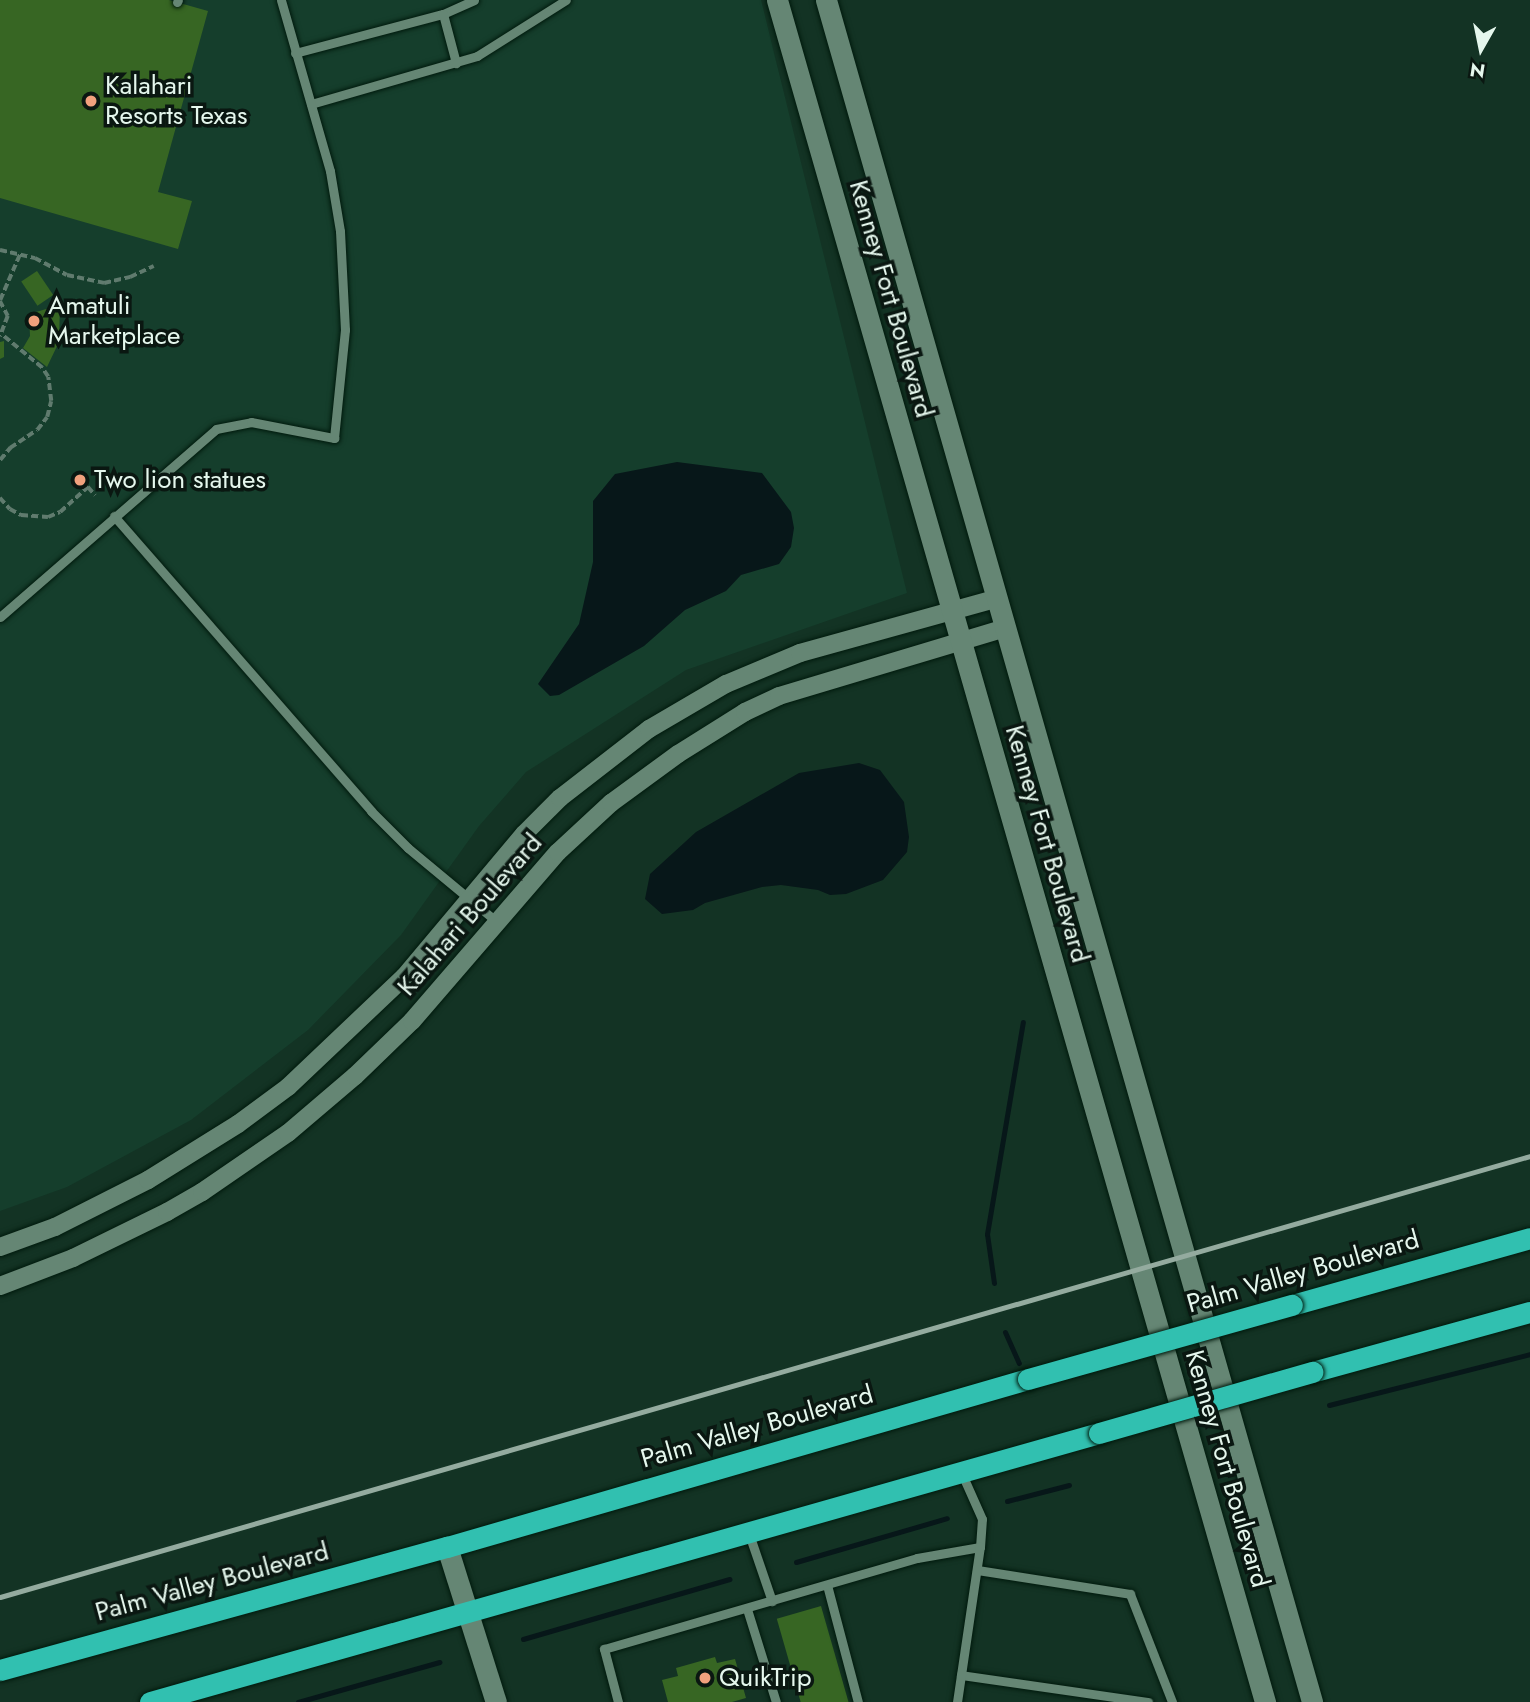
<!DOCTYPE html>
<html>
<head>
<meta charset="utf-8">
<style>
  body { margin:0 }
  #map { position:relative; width:1530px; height:1702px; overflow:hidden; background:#133324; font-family:Jost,sans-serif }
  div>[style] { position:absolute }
  .built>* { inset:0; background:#153e2c }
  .water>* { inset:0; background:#071719 }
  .stream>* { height:5px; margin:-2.5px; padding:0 2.5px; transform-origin:2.5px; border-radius:2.5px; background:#071719 }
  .building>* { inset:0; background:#376623; transform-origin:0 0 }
  .path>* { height:3.5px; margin-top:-1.75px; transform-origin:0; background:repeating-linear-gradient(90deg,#607b6e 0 7px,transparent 0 10.5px) }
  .roads { filter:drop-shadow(0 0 2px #001a0d) drop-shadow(0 0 2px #001a0d) }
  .lane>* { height:9px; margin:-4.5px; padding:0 4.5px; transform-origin:4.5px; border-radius:4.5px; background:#658674 }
  .street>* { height:18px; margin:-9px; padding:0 9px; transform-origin:9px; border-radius:9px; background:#658674 }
  .secondary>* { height:21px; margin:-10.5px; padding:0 10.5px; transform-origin:10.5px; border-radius:10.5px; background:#658674 }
  .highway>* { height:21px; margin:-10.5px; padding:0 10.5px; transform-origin:10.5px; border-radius:10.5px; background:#31c0b0 }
  .rail>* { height:5px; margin:-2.5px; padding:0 2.5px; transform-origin:2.5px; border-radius:2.5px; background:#94ab9f }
  .bridges { filter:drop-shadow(0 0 2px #001a0d) drop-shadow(0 0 2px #001a0d) }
  .highway-bridge>* { height:21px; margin:-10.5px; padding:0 10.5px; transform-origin:10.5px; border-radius:10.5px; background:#31c0b0 }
  .dots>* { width:19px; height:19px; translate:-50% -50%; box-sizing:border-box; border:4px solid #0a1711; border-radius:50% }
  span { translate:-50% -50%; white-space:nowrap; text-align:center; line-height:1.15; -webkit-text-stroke:7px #0a1711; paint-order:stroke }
  .poi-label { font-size:26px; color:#e5f7ed }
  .left { translate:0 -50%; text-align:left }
  .street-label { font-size:26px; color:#e5f7ed }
  .north { position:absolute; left:1446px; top:14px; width:70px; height:70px; -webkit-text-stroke:5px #0a1711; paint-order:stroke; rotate:189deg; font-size:19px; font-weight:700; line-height:28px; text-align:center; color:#e5f7ed }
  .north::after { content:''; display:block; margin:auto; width:24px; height:32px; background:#e5f7ed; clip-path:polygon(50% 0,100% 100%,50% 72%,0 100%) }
</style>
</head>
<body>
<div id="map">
  <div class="built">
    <i style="clip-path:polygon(0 0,761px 0,907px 593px,686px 670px,526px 772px,479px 826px,401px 935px,308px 1030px,191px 1120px,67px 1187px,0 1211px)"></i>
  </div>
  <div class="water">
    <i style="clip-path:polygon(677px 462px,762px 473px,791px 512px,794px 528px,791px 547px,779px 564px,741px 575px,726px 591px,685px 610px,644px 646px,559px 695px,550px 696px,538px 684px,579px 624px,593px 562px,593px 501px,615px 474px)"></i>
    <i style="clip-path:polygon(859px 763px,880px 770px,904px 802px,909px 837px,907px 852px,883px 880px,846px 894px,830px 895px,818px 890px,781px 885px,762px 887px,705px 903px,693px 910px,662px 914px,645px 899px,650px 874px,696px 832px,799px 773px)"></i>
  </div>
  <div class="stream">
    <i style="left:994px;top:1283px;width:49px;rotate:-98.1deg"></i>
    <i style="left:987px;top:1234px;width:215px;rotate:-80.4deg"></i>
    <i style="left:1005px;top:1332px;width:34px;rotate:66deg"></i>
    <i style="left:1329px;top:1405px;width:207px;rotate:-14.2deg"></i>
    <i style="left:1007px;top:1501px;width:64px;rotate:-14.5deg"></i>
    <i style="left:796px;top:1562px;width:157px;rotate:-16.2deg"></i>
    <i style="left:523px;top:1639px;width:215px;rotate:-16.2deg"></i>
    <i style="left:298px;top:1702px;width:147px;rotate:-15.8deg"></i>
  </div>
  <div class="building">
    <i style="clip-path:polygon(0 0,169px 0,208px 11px,158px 192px,192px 201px,178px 249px,0 198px)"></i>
    <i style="left:37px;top:271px;width:29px;height:19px;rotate:56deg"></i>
    <i style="clip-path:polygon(60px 305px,59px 342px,47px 367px,23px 348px,30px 336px,29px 314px)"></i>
    <i style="clip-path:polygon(4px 341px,4px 357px,0 359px,0 342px)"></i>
    <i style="left:821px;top:1606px;width:100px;height:46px;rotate:74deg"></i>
    <i style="clip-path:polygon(715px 1657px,717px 1663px,735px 1659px,746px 1698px,732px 1702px,668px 1702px,662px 1680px,678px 1676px,676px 1668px)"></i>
  </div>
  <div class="path">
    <i style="left:0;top:250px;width:36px;rotate:13deg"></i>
    <i style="left:35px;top:258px;width:36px;rotate:28deg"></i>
    <i style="left:67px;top:275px;width:38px;rotate:12deg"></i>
    <i style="left:104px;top:283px;width:27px;rotate:-13deg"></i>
    <i style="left:130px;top:277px;width:26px;rotate:-25deg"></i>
    <i style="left:0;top:300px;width:50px;rotate:-66.5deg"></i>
    <i style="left:0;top:301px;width:17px;rotate:62deg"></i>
    <i style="left:8px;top:316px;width:22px;rotate:111deg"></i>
    <i style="left:0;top:460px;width:16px;rotate:-50deg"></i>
    <i style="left:10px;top:448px;width:32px;rotate:-34deg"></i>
    <i style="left:37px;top:430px;width:16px;rotate:-52deg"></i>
    <i style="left:47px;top:417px;width:16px;rotate:-76deg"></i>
    <i style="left:51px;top:401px;width:24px;rotate:-97deg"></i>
    <i style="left:48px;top:377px;width:11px;rotate:-124deg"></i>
    <i style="left:42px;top:368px;width:52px;rotate:-140.5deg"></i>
    <i style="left:0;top:498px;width:15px;rotate:48deg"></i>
    <i style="left:10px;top:509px;width:13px;rotate:29deg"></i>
    <i style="left:21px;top:515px;width:27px;rotate:4deg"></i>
    <i style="left:48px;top:517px;width:13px;rotate:-23deg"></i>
    <i style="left:60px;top:512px;width:38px;rotate:-42deg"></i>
    <i style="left:88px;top:487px;width:11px;rotate:49deg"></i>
  </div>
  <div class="roads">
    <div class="lane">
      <i style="left:177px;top:2px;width:2px;rotate:-63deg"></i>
      <i style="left:443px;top:14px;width:34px;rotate:-24deg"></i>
      <i style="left:295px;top:53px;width:153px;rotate:-14.8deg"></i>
      <i style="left:443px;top:14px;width:51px;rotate:75.1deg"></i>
      <i style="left:311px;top:104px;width:173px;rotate:-16.1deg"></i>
      <i style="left:477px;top:56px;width:105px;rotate:-32.2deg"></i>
      <i style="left:114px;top:516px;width:391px;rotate:48.9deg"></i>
      <i style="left:371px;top:811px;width:52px;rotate:45deg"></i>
      <i style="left:408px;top:848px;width:116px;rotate:39.7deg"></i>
      <i style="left:0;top:617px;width:286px;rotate:-41deg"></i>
      <i style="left:216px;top:429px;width:36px;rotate:-11deg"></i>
      <i style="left:251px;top:422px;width:85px;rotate:10.9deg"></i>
      <i style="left:334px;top:438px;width:109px;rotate:-84.2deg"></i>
      <i style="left:345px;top:330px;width:99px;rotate:-92.9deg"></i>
      <i style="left:340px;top:231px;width:61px;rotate:-99.5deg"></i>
      <i style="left:330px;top:171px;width:178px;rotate:-106deg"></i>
      <i style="left:749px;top:1534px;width:71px;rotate:71.1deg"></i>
      <i style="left:977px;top:1570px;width:155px;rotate:8.9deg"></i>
      <i style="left:1130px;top:1594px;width:116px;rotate:68.7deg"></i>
      <i style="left:827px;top:1585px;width:121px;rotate:75.2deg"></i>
      <i style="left:747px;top:1609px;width:97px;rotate:72.7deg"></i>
      <i style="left:961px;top:1675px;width:189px;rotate:8.2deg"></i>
      <i style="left:618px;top:1702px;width:55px;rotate:-104.8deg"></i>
      <i style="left:604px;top:1649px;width:326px;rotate:-16.2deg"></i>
      <i style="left:917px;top:1558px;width:64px;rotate:-9.9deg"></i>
      <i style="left:980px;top:1547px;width:28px;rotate:-86deg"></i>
      <i style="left:982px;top:1519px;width:49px;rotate:-114deg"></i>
      <i style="left:957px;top:1702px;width:157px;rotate:-81.6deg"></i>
    </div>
    <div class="street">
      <i style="left:0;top:1247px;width:59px;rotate:-20deg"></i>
      <i style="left:55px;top:1227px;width:104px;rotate:-26.8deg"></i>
      <i style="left:148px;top:1180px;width:106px;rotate:-31.9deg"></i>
      <i style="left:238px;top:1124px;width:62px;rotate:-36.5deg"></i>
      <i style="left:288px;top:1087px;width:160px;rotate:-43.5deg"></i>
      <i style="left:404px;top:977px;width:187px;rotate:-50deg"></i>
      <i style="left:524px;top:834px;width:51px;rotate:-45deg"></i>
      <i style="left:560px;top:798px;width:113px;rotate:-37.8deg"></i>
      <i style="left:649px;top:729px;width:89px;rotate:-30.3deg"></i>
      <i style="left:726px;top:684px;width:80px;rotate:-22.7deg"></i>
      <i style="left:800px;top:653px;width:205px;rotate:-15.5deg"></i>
      <i style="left:0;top:1286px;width:78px;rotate:-21deg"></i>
      <i style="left:73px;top:1258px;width:105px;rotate:-26.1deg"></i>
      <i style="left:167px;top:1212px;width:40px;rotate:-29.7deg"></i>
      <i style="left:202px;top:1192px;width:104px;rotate:-34.5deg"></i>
      <i style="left:288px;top:1133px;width:88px;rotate:-40.4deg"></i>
      <i style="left:355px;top:1076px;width:79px;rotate:-44deg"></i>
      <i style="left:412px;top:1021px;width:223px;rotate:-49.2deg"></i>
      <i style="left:558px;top:852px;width:72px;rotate:-42.8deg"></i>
      <i style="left:611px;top:803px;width:83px;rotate:-36.2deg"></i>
      <i style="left:678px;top:754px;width:79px;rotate:-32.1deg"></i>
      <i style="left:745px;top:712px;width:38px;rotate:-25deg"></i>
      <i style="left:779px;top:696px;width:236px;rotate:-16.7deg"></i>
    </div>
    <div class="secondary">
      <i style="left:777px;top:0;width:1771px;rotate:74deg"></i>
      <i style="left:826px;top:0;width:1770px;rotate:74.06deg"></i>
      <i style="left:447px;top:1547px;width:163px;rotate:72.5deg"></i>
    </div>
    <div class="highway">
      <i style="left:1292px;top:1305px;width:247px;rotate:-15.7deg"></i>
      <i style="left:1312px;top:1372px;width:226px;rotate:-15.4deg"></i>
      <i style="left:0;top:1670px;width:464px;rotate:-15.4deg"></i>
      <i style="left:447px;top:1547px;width:605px;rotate:-16.13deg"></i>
      <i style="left:150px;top:1702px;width:986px;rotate:-15.83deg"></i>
    </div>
  </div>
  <div class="rail">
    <i style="left:0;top:1597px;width:1592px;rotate:-16.08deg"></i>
  </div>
  <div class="bridges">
    <div class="highway-bridge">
      <i style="left:1028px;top:1379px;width:274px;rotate:-15.7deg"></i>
      <i style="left:1099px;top:1433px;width:222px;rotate:-16deg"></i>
    </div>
  </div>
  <div class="dots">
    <i style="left:91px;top:101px;background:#f1a17d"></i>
    <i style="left:34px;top:321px;background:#f1a17d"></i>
    <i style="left:80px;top:480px;background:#f1a17d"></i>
    <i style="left:705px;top:1678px;background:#f1a17d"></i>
  </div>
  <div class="poi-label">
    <span class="left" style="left:105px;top:101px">Kalahari<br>Resorts Texas</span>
    <span class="left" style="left:48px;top:321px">Amatuli<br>Marketplace</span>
    <span class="left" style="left:94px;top:480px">Two lion statues</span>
    <span class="left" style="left:719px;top:1678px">QuikTrip</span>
  </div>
  <div class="street-label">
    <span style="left:891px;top:299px;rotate:74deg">Kenney Fort Boulevard</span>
    <span style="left:1047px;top:844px;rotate:74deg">Kenney Fort Boulevard</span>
    <span style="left:470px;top:915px;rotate:-49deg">Kalahari Boulevard</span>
    <span style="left:1303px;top:1272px;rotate:-16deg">Palm Valley Boulevard</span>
    <span style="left:757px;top:1427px;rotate:-16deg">Palm Valley Boulevard</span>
    <span style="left:1227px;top:1469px;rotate:74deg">Kenney Fort Boulevard</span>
    <span style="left:212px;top:1582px;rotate:-15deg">Palm Valley Boulevard</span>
  </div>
  <div class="north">N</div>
</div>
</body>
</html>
